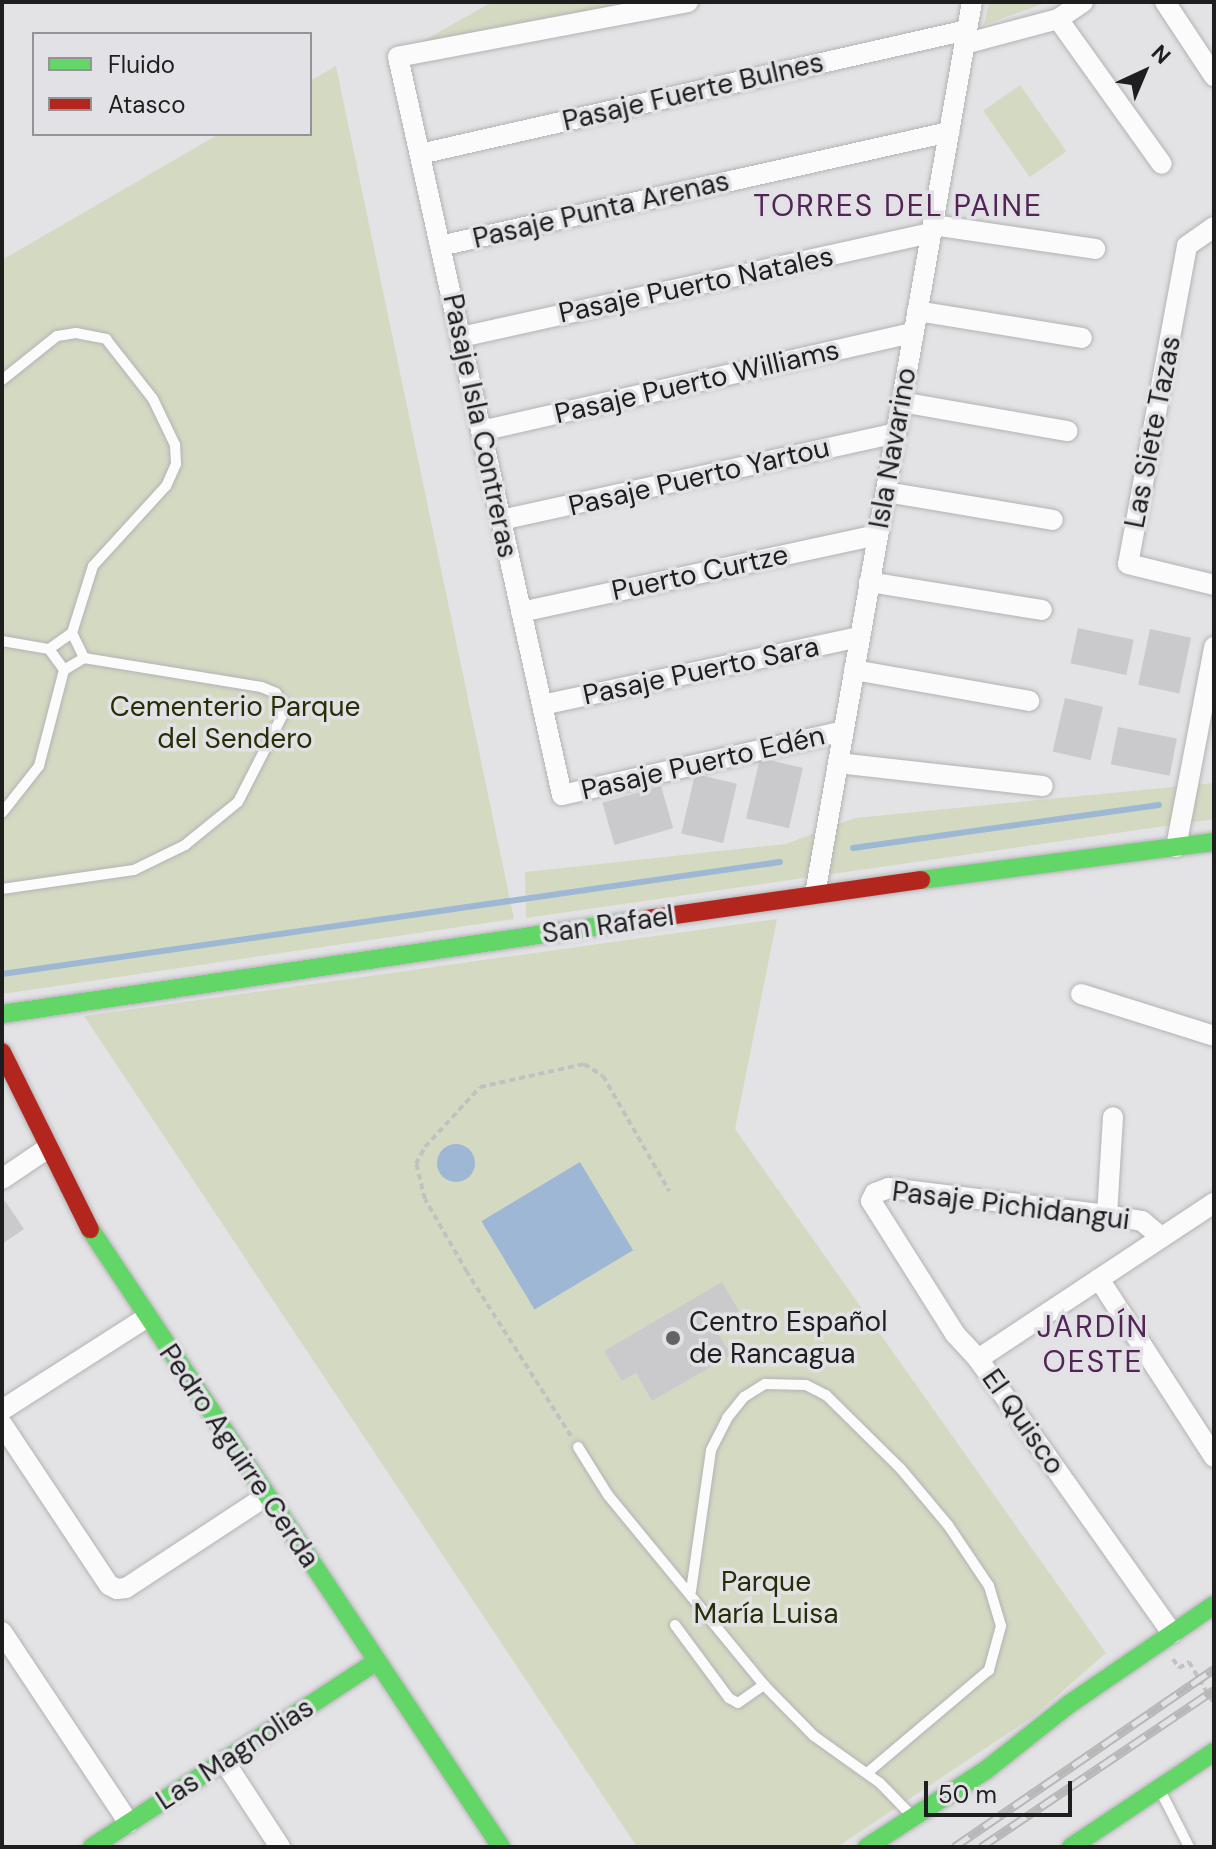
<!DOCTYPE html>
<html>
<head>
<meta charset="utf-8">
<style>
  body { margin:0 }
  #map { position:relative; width:1216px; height:1849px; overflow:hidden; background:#e3e2e5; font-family:"DM Sans",sans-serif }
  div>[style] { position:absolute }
  .green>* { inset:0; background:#d4dac2; transform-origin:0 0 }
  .water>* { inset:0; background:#9eb7d5; transform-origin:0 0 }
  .round { border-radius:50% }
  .stream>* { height:6px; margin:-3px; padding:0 3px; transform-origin:3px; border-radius:3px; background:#9eb7d5 }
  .building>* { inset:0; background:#cacacc; transform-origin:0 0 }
  .path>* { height:4px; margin-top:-2px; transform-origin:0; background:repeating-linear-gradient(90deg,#c1c1c2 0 6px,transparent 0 10px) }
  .roads { filter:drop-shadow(0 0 2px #b3b2b4) drop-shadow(0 0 2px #b3b2b4) }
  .lane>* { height:10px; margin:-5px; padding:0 5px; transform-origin:5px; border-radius:5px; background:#fbfbfb }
  .street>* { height:20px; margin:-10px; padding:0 10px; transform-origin:10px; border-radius:10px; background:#fbfbfb }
  .fast>* { height:18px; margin:-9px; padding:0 9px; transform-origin:9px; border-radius:9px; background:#63d668 }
  .jam>* { height:18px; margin:-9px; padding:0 9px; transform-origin:9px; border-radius:9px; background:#b3261e }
  .rail>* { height:9px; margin-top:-4.5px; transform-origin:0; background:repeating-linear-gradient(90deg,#e2e1e6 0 18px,#b8b7b8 0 36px); box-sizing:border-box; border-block:2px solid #b8b7b8 }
  .dots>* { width:22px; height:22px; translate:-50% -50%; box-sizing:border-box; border:4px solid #e2e1e6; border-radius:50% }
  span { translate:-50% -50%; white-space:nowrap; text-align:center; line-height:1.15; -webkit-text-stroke:7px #e2e1e6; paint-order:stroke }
  .street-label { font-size:28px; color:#1e1e1f }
  .park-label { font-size:28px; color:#262e04 }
  .poi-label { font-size:28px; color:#1e1e1f }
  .left { translate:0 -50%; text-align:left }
  .neighbourhood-label { font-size:30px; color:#532456; letter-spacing:2px }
  .frame { position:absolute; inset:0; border:4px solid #1e1e1f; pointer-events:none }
  .legend { position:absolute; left:32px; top:32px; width:280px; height:104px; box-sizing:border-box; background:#e2e1e6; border:2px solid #949396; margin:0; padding:10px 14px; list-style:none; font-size:24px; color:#1e1e1f }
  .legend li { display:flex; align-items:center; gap:16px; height:40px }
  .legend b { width:40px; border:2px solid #949396 }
  .north { position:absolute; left:1104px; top:32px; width:80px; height:80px; -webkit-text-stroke:6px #e2e1e6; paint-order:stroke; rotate:44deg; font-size:22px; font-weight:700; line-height:32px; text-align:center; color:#1e1e1f }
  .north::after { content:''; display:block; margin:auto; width:28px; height:36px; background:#1e1e1f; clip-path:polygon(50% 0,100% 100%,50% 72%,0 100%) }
  .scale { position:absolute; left:924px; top:1781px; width:148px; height:36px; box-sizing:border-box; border:4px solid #1e1e1f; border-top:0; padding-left:10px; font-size:24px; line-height:28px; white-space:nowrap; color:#1e1e1f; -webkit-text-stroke:6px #e2e1e6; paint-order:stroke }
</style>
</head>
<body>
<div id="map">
  <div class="green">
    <i style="clip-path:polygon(492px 2px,638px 2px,420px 43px)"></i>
    <i style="clip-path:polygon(989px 2px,1048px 2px,984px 25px)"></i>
    <i style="clip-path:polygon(336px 66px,514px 919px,2px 994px,2px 260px,219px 134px,310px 134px,310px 81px)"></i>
    <i style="left:1020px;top:85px;width:81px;height:45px;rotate:55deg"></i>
    <i style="clip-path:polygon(1214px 783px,1214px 819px,526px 918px,525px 872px,786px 844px,855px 818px)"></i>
    <i style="clip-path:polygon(777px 919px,735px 1129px,1106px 1653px,1034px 1716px,837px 1847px,637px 1847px,84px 1016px)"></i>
  </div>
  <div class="water">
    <i class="round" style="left:437px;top:1144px;width:38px;height:38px"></i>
    <i style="left:580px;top:1162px;width:103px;height:115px;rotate:59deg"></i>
  </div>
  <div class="stream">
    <i style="left:853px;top:848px;width:309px;rotate:-8deg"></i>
    <i style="left:2px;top:974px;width:786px;rotate:-8.19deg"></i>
  </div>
  <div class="building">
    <i style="left:1078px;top:628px;width:57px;height:36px;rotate:12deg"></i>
    <i style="left:1150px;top:629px;width:42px;height:57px;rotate:12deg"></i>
    <i style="left:1065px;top:698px;width:39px;height:55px;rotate:13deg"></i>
    <i style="left:1118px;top:727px;width:60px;height:38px;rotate:11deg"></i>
    <i style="left:760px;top:758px;width:44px;height:62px;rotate:13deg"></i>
    <i style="left:695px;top:774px;width:43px;height:61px;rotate:13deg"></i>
    <i style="left:661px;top:786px;width:44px;height:61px;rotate:74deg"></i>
    <i style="clip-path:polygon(5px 1201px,24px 1229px,2px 1244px,2px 1203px)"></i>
    <i style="clip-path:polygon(722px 1282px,739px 1311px,713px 1325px,731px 1355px,652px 1401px,636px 1373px,622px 1381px,604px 1351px)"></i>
  </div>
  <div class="path">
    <i style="left:571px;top:1436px;width:194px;rotate:-122.4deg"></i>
    <i style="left:467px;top:1272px;width:84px;rotate:-119.9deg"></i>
    <i style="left:425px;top:1199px;width:36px;rotate:-104deg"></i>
    <i style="left:416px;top:1164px;width:19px;rotate:-62deg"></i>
    <i style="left:425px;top:1147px;width:81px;rotate:-47.5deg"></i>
    <i style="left:480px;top:1087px;width:107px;rotate:-12.5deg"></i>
    <i style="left:584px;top:1064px;width:22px;rotate:32deg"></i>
    <i style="left:603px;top:1076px;width:133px;rotate:60.1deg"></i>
    <i style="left:1173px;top:1659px;width:11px;rotate:56deg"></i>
    <i style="left:1179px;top:1668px;width:12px;rotate:-31deg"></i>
    <i style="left:1189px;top:1662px;width:49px;rotate:59.2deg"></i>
  </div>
  <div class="roads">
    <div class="lane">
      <i style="left:2px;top:380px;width:70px;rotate:-38.7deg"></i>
      <i style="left:57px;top:336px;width:19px;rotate:-9deg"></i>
      <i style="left:76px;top:333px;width:31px;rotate:11deg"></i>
      <i style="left:106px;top:339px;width:76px;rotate:51.9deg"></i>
      <i style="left:153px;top:399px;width:51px;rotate:64.4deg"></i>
      <i style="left:175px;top:445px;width:19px;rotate:87deg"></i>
      <i style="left:176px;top:464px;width:24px;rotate:114deg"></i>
      <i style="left:166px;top:486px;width:108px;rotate:132.4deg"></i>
      <i style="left:93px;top:566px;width:70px;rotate:107.4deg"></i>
      <i style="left:2px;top:641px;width:48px;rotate:9.7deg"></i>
      <i style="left:49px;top:649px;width:28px;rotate:-35deg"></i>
      <i style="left:72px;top:633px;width:28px;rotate:64deg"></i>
      <i style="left:84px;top:658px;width:23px;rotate:149deg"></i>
      <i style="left:64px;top:670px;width:99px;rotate:104.6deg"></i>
      <i style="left:39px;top:766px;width:60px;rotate:128.2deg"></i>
      <i style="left:49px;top:649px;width:26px;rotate:54deg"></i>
      <i style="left:2px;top:889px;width:133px;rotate:-8.2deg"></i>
      <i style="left:134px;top:870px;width:57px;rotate:-26.1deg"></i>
      <i style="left:185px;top:845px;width:68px;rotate:-39.1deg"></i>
      <i style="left:238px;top:802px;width:99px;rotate:-62.9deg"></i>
      <i style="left:283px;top:714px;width:11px;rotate:-90deg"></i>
      <i style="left:283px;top:703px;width:12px;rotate:-125deg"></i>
      <i style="left:276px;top:693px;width:16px;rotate:-158deg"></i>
      <i style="left:261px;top:687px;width:179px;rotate:-170.7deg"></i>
      <i style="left:578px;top:1447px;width:57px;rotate:58deg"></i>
      <i style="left:608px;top:1495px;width:246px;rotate:50.6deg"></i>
      <i style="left:764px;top:1685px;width:71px;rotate:45.6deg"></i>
      <i style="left:814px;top:1736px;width:81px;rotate:35.5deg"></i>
      <i style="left:880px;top:1783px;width:45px;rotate:45.9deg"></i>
      <i style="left:691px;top:1591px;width:142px;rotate:-81.9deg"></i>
      <i style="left:711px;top:1450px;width:36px;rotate:-63deg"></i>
      <i style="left:727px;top:1418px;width:27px;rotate:-51deg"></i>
      <i style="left:744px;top:1397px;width:25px;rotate:-32deg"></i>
      <i style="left:765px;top:1384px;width:41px;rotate:1.4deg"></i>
      <i style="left:806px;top:1385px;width:22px;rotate:27deg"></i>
      <i style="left:826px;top:1395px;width:105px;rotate:44.6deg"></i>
      <i style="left:901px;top:1469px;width:73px;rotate:50deg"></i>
      <i style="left:948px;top:1525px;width:73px;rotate:56.1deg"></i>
      <i style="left:989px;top:1586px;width:42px;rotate:73.3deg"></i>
      <i style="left:1001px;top:1626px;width:46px;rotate:105.3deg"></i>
      <i style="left:989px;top:1670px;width:160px;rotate:139.8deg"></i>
      <i style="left:675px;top:1625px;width:91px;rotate:53.5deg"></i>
      <i style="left:729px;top:1698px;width:10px;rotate:29deg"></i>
      <i style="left:738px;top:1703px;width:32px;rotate:-35deg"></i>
      <i style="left:1160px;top:1790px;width:64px;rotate:63deg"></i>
    </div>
    <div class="street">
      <i style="left:688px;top:2px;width:295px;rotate:169.3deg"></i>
      <i style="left:398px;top:57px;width:756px;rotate:77.47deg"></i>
      <i style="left:562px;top:795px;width:288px;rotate:-12.8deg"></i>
      <i style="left:1165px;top:2px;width:89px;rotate:56.5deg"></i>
      <i style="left:1058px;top:19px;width:178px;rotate:54.4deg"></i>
      <i style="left:964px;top:44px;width:97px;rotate:-14.9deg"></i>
      <i style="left:1058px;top:19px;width:30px;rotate:-34deg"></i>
      <i style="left:420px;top:154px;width:561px;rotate:-12.77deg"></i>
      <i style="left:933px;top:225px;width:164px;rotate:8.4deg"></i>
      <i style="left:1214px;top:227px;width:33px;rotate:145deg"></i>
      <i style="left:1187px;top:246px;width:323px;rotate:100.5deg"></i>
      <i style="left:1128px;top:564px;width:89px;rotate:13.7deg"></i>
      <i style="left:440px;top:246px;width:522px;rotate:-12.62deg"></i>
      <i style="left:917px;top:311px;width:167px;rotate:9.3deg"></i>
      <i style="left:461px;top:337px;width:481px;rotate:-12.5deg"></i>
      <i style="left:901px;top:402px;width:169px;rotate:9.9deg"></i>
      <i style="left:481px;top:431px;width:443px;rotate:-12.8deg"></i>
      <i style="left:886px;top:492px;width:169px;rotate:9.5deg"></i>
      <i style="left:501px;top:520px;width:404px;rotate:-12.4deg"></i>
      <i style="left:869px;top:582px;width:175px;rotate:9.2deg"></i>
      <i style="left:521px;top:612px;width:365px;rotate:-12.2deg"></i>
      <i style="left:854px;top:670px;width:178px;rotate:10deg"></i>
      <i style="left:542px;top:705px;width:325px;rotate:-12.1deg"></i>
      <i style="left:838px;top:763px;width:206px;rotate:6.4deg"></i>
      <i style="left:1176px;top:847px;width:204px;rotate:-79.2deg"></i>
      <i style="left:815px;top:894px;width:906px;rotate:-80.02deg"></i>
      <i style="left:1081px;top:994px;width:139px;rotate:17.5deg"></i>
      <i style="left:2px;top:1179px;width:55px;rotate:-34deg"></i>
      <i style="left:1107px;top:1215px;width:98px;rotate:-86.5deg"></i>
      <i style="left:1161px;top:1237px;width:25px;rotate:-140deg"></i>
      <i style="left:1142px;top:1221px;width:36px;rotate:-170deg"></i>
      <i style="left:1107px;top:1215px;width:220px;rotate:-172.9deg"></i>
      <i style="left:889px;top:1188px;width:15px;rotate:160deg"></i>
      <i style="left:875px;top:1193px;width:9px;rotate:117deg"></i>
      <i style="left:871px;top:1201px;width:157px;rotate:57.7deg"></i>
      <i style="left:955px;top:1334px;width:34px;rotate:47deg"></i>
      <i style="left:978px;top:1359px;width:336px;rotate:54.7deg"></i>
      <i style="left:1099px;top:1279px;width:212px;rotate:57.1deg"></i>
      <i style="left:978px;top:1359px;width:283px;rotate:-33.5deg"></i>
      <i style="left:2px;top:1410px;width:171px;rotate:-32.6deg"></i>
      <i style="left:2px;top:1424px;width:193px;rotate:56.4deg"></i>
      <i style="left:109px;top:1585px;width:9px;rotate:27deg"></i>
      <i style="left:117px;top:1589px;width:9px;rotate:-6deg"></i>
      <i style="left:126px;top:1588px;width:168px;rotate:-33.3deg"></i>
      <i style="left:2px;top:1632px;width:229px;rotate:56.4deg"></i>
      <i style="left:224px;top:1761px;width:103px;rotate:56.9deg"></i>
    </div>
    <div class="fast">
      <i style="left:921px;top:880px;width:295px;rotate:-7.4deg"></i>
      <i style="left:2px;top:1014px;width:652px;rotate:-8.38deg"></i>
      <i style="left:90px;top:1229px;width:742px;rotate:56.37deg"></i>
      <i style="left:92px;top:1847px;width:340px;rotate:-33.1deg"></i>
      <i style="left:867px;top:1847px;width:142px;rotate:-32.9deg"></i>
      <i style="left:986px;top:1770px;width:105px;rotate:-38.4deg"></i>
      <i style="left:1068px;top:1705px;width:177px;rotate:-34.4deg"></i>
      <i style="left:1071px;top:1847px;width:172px;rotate:-33.6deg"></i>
    </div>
    <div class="jam">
      <i style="left:647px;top:919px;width:277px;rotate:-8.1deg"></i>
      <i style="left:2px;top:1052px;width:198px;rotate:63.6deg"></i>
    </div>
  </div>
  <div class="rail">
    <i style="left:954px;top:1847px;width:315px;rotate:-34.4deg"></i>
    <i style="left:981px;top:1847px;width:281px;rotate:-34deg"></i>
  </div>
  <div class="dots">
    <i style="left:673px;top:1338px;background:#636364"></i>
  </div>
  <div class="street-label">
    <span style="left:693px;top:92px;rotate:-13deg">Pasaje Fuerte Bulnes</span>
    <span style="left:601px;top:210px;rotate:-13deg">Pasaje Punta Arenas</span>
    <span style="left:696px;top:285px;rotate:-12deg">Pasaje Puerto Natales</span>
    <span style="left:697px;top:382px;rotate:-13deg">Pasaje Puerto Williams</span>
    <span style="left:480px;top:426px;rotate:78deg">Pasaje Isla Contreras</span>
    <span style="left:1153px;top:432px;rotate:-79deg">Las Siete Tazas</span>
    <span style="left:893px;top:448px;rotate:-80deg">Isla Navarino</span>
    <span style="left:699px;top:477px;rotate:-13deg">Pasaje Puerto Yartou</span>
    <span style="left:700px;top:573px;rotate:-12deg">Puerto Curtze</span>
    <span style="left:701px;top:671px;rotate:-12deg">Pasaje Puerto Sara</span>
    <span style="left:703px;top:763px;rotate:-13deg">Pasaje Puerto Edén</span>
    <span style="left:608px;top:925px;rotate:-8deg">San Rafael</span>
    <span style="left:1011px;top:1206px;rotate:7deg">Pasaje Pichidangui</span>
    <span style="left:1023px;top:1422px;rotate:55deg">El Quisco</span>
    <span style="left:239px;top:1456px;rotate:56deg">Pedro Aguirre Cerda</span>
    <span style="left:235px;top:1754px;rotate:-33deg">Las Magnolias</span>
  </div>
  <div class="park-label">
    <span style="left:235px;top:723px">Cementerio Parque<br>del Sendero</span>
    <span style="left:766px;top:1598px">Parque<br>María Luisa</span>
  </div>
  <div class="poi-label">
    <span class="left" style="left:689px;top:1338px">Centro Español<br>de Rancagua</span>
  </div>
  <div class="neighbourhood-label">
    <span style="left:898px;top:206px">TORRES DEL PAINE</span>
    <span style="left:1093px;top:1344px">JARDÍN<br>OESTE</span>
  </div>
  <div class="frame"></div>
  <ul class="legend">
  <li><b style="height:10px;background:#63d668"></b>Fluido</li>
  <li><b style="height:10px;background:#b3261e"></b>Atasco</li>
  </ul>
  <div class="north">N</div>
  <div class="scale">50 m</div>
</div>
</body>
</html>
